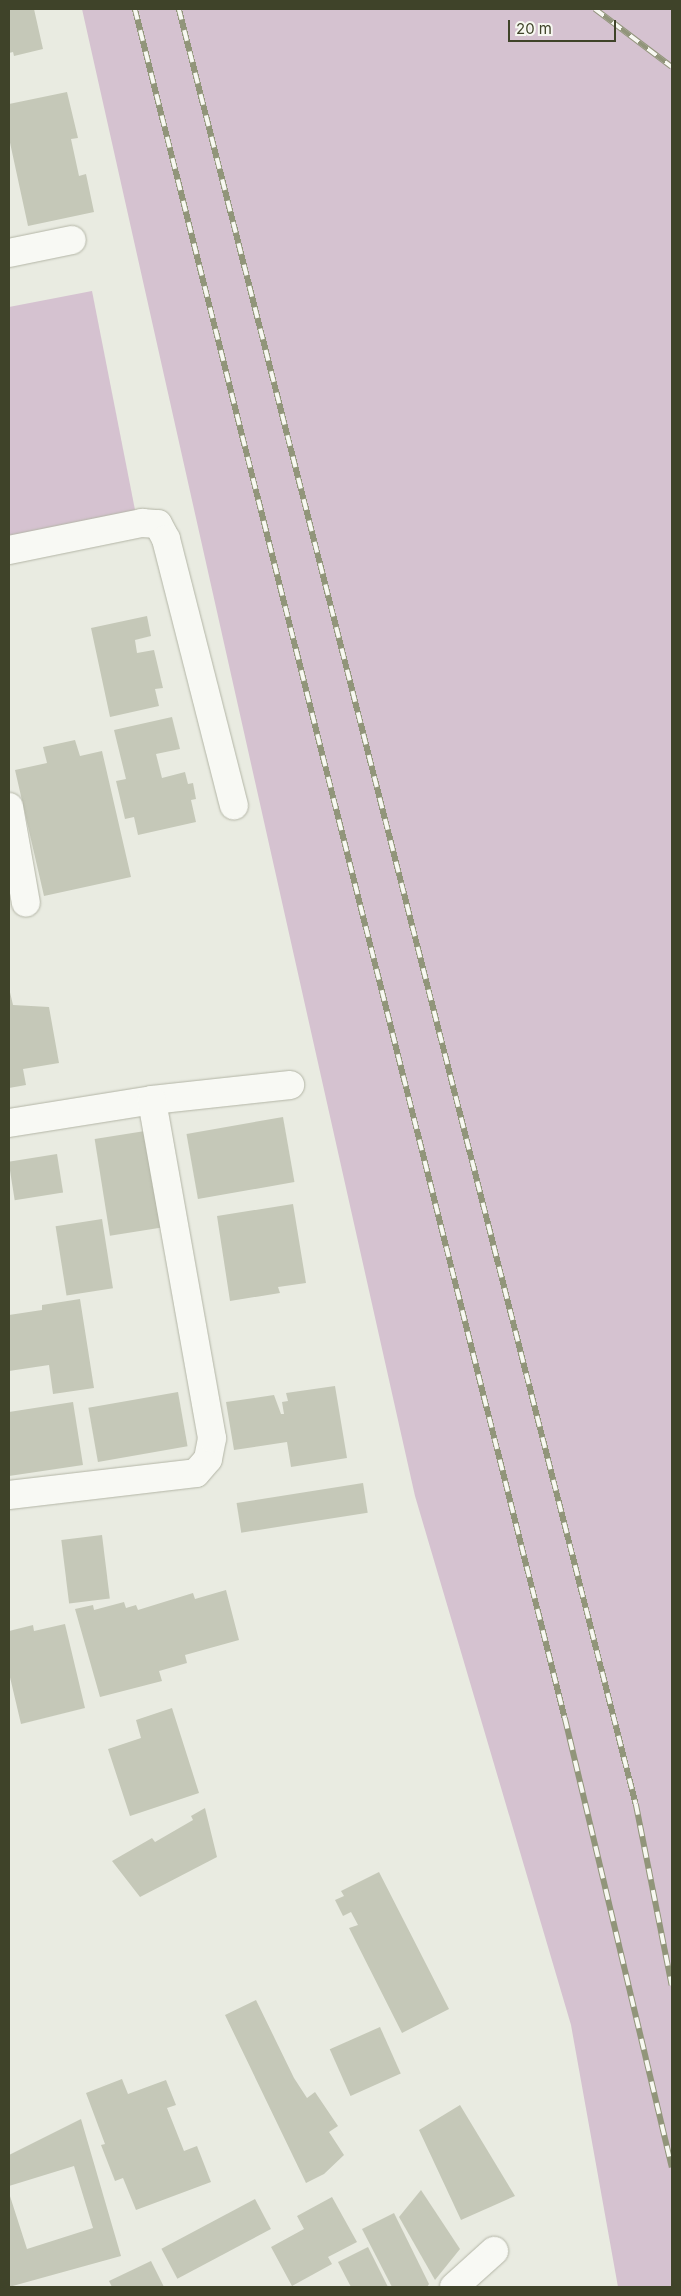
<!DOCTYPE html>
<html>
<head>
<meta charset="utf-8">
<style>
  body { margin:0 }
  #map { position:relative; width:681px; height:2296px; overflow:hidden; background:#e9ebe1; font-family:Inter,sans-serif }
  div>[style] { position:absolute }
  .green>* { inset:0; background:#d5c2d0 }
  .building>* { inset:0; background:#c5c8b8; transform-origin:0 0 }
  .roads { filter:drop-shadow(0 0 1px #b3b5a6) drop-shadow(0 0 1px #b3b5a6) }
  .street>* { height:28px; margin:-14px; padding:0 14px; transform-origin:14px; border-radius:14px; background:#f8f9f4 }
  .rail>* { height:5.5px; margin-top:-2.75px; transform-origin:0; background:repeating-linear-gradient(90deg,#f7f8f1 0 11px,#91957a 0 22px); box-sizing:border-box; border-block:1px solid #91957a }
  span { translate:-50% -50%; white-space:nowrap; text-align:center; line-height:1.15; -webkit-text-stroke:4px #f7f8f1; paint-order:stroke }
  .frame { position:absolute; inset:0; border:10px solid #3f4329; pointer-events:none }
  .scale { position:absolute; left:508px; top:20px; width:108px; height:22px; box-sizing:border-box; border:2px solid #3f4329; border-top:0; padding-left:6px; font-size:15px; line-height:18px; white-space:nowrap; color:#3f4329; -webkit-text-stroke:4px #f7f8f1; paint-order:stroke }
</style>
</head>
<body>
<div id="map">
  <div class="green">
    <i style="clip-path:polygon(82px 9px,672px 9px,672px 2287px,618px 2287px,571px 2025px,415px 1496px)"></i>
    <i style="clip-path:polygon(92px 291px,136px 515px,9px 539px,9px 307px)"></i>
  </div>
  <div class="building">
    <i style="clip-path:polygon(9px 9px,34px 9px,43px 49px,14px 56px,13px 52px,9px 53px)"></i>
    <i style="clip-path:polygon(67px 92px,78px 138px,71px 139px,79px 176px,86px 174px,94px 212px,28px 226px,9px 138px,9px 104px)"></i>
    <i style="clip-path:polygon(147px 616px,151px 636px,135px 640px,137px 653px,154px 650px,163px 688px,155px 689px,159px 706px,110px 717px,91px 628px)"></i>
    <i style="clip-path:polygon(172px 717px,180px 749px,156px 754px,162px 778px,185px 772px,188px 784px,193px 783px,196px 799px,191px 800px,196px 822px,138px 835px,134px 817px,125px 819px,116px 781px,126px 779px,114px 730px)"></i>
    <i style="clip-path:polygon(75px 740px,80px 756px,102px 751px,131px 877px,44px 896px,15px 770px,47px 763px,43px 747px)"></i>
    <i style="clip-path:polygon(9px 988px,13px 1005px,49px 1007px,59px 1063px,23px 1069px,26px 1085px,9px 1088px)"></i>
    <i style="left:283px;top:1117px;width:66px;height:98px;rotate:80deg"></i>
    <i style="left:145px;top:1131px;width:98px;height:51px;rotate:81deg"></i>
    <i style="left:57px;top:1154px;width:39px;height:49px;rotate:81deg"></i>
    <i style="clip-path:polygon(293px 1204px,306px 1283px,278px 1287px,280px 1293px,230px 1301px,217px 1216px)"></i>
    <i style="left:102px;top:1219px;width:70px;height:47px;rotate:81deg"></i>
    <i style="clip-path:polygon(80px 1299px,94px 1388px,53px 1394px,49px 1365px,9px 1371px,9px 1315px,42px 1310px,42px 1305px)"></i>
    <i style="clip-path:polygon(335px 1386px,347px 1458px,291px 1467px,287px 1442px,234px 1450px,226px 1402px,274px 1395px,281px 1414px,284px 1414px,282px 1402px,288px 1401px,286px 1393px)"></i>
    <i style="left:178px;top:1392px;width:55px;height:91px;rotate:80deg"></i>
    <i style="clip-path:polygon(73px 1402px,83px 1465px,9px 1476px,9px 1412px)"></i>
    <i style="left:363px;top:1483px;width:30px;height:128px;rotate:81deg"></i>
    <i style="left:102px;top:1535px;width:64px;height:41px;rotate:83deg"></i>
    <i style="clip-path:polygon(226px 1590px,239px 1640px,185px 1655px,187px 1663px,159px 1671px,162px 1681px,100px 1697px,75px 1609px,93px 1605px,94px 1610px,124px 1602px,126px 1608px,136px 1605px,138px 1610px,193px 1593px,195px 1599px)"></i>
    <i style="clip-path:polygon(65px 1624px,85px 1708px,21px 1724px,9px 1673px,9px 1631px,33px 1625px,34px 1631px)"></i>
    <i style="clip-path:polygon(172px 1708px,199px 1793px,130px 1816px,108px 1749px,141px 1738px,136px 1720px)"></i>
    <i style="clip-path:polygon(205px 1808px,217px 1857px,140px 1897px,112px 1861px,152px 1838px,155px 1842px,193px 1820px,191px 1816px)"></i>
    <i style="clip-path:polygon(379px 1872px,449px 2009px,402px 2033px,349px 1928px,358px 1925px,351px 1912px,343px 1916px,335px 1900px,344px 1896px,341px 1891px)"></i>
    <i style="clip-path:polygon(256px 2000px,294px 2078px,307px 2098px,315px 2092px,338px 2126px,329px 2132px,344px 2155px,324px 2174px,306px 2183px,225px 2015px)"></i>
    <i style="left:380px;top:2027px;width:51px;height:55px;rotate:66deg"></i>
    <i style="clip-path:polygon(122px 2079px,128px 2094px,166px 2080px,176px 2105px,167px 2108px,184px 2151px,197px 2146px,211px 2182px,136px 2210px,123px 2178px,115px 2181px,101px 2145px,105px 2144px,86px 2093px)"></i>
    <i style="clip-path:polygon(460px 2105px,515px 2196px,461px 2220px,419px 2130px)"></i>
    <i style="clip-path:polygon(81px 2119px,121px 2256px,9px 2287px,9px 2193px,27px 2249px,93px 2228px,74px 2166px,9px 2186px,9px 2155px)"></i>
    <i style="clip-path:polygon(421px 2190px,460px 2249px,435px 2280px,399px 2217px)"></i>
    <i style="clip-path:polygon(332px 2197px,357px 2242px,328px 2257px,332px 2264px,292px 2286px,271px 2247px,304px 2229px,297px 2216px)"></i>
    <i style="left:255px;top:2199px;width:34px;height:106px;rotate:62deg"></i>
    <i style="clip-path:polygon(394px 2213px,429px 2284px,427px 2287px,392px 2287px,362px 2229px)"></i>
    <i style="clip-path:polygon(368px 2247px,388px 2287px,351px 2287px,338px 2262px)"></i>
    <i style="clip-path:polygon(151px 2261px,164px 2287px,112px 2287px,109px 2281px)"></i>
  </div>
  <div class="roads">
    <div class="street">
      <i style="left:9px;top:253px;width:64px;rotate:-11.7deg"></i>
      <i style="left:9px;top:550px;width:136px;rotate:-11.5deg"></i>
      <i style="left:142px;top:523px;width:16px;rotate:4deg"></i>
      <i style="left:158px;top:524px;width:17px;rotate:62deg"></i>
      <i style="left:166px;top:539px;width:275px;rotate:75.7deg"></i>
      <i style="left:9px;top:807px;width:97px;rotate:80deg"></i>
      <i style="left:9px;top:1123px;width:145px;rotate:-9.1deg"></i>
      <i style="left:152px;top:1100px;width:139px;rotate:-6.2deg"></i>
      <i style="left:9px;top:1495px;width:188px;rotate:-6.7deg"></i>
      <i style="left:196px;top:1473px;width:18px;rotate:-49deg"></i>
      <i style="left:208px;top:1459px;width:21px;rotate:-79deg"></i>
      <i style="left:212px;top:1438px;width:343px;rotate:-100.1deg"></i>
      <i style="left:454px;top:2287px;width:54px;rotate:-42deg"></i>
    </div>
  </div>
  <div class="rail">
    <i style="left:135px;top:9px;width:1762px;rotate:75.88deg"></i>
    <i style="left:565px;top:1718px;width:462px;rotate:76.6deg"></i>
    <i style="left:179px;top:9px;width:1852px;rotate:75.72deg"></i>
    <i style="left:636px;top:1804px;width:185px;rotate:78.8deg"></i>
    <i style="left:595px;top:9px;width:96px;rotate:37deg"></i>
  </div>
  <div class="frame"></div>
  <div class="scale">20 m</div>
</div>
</body>
</html>
